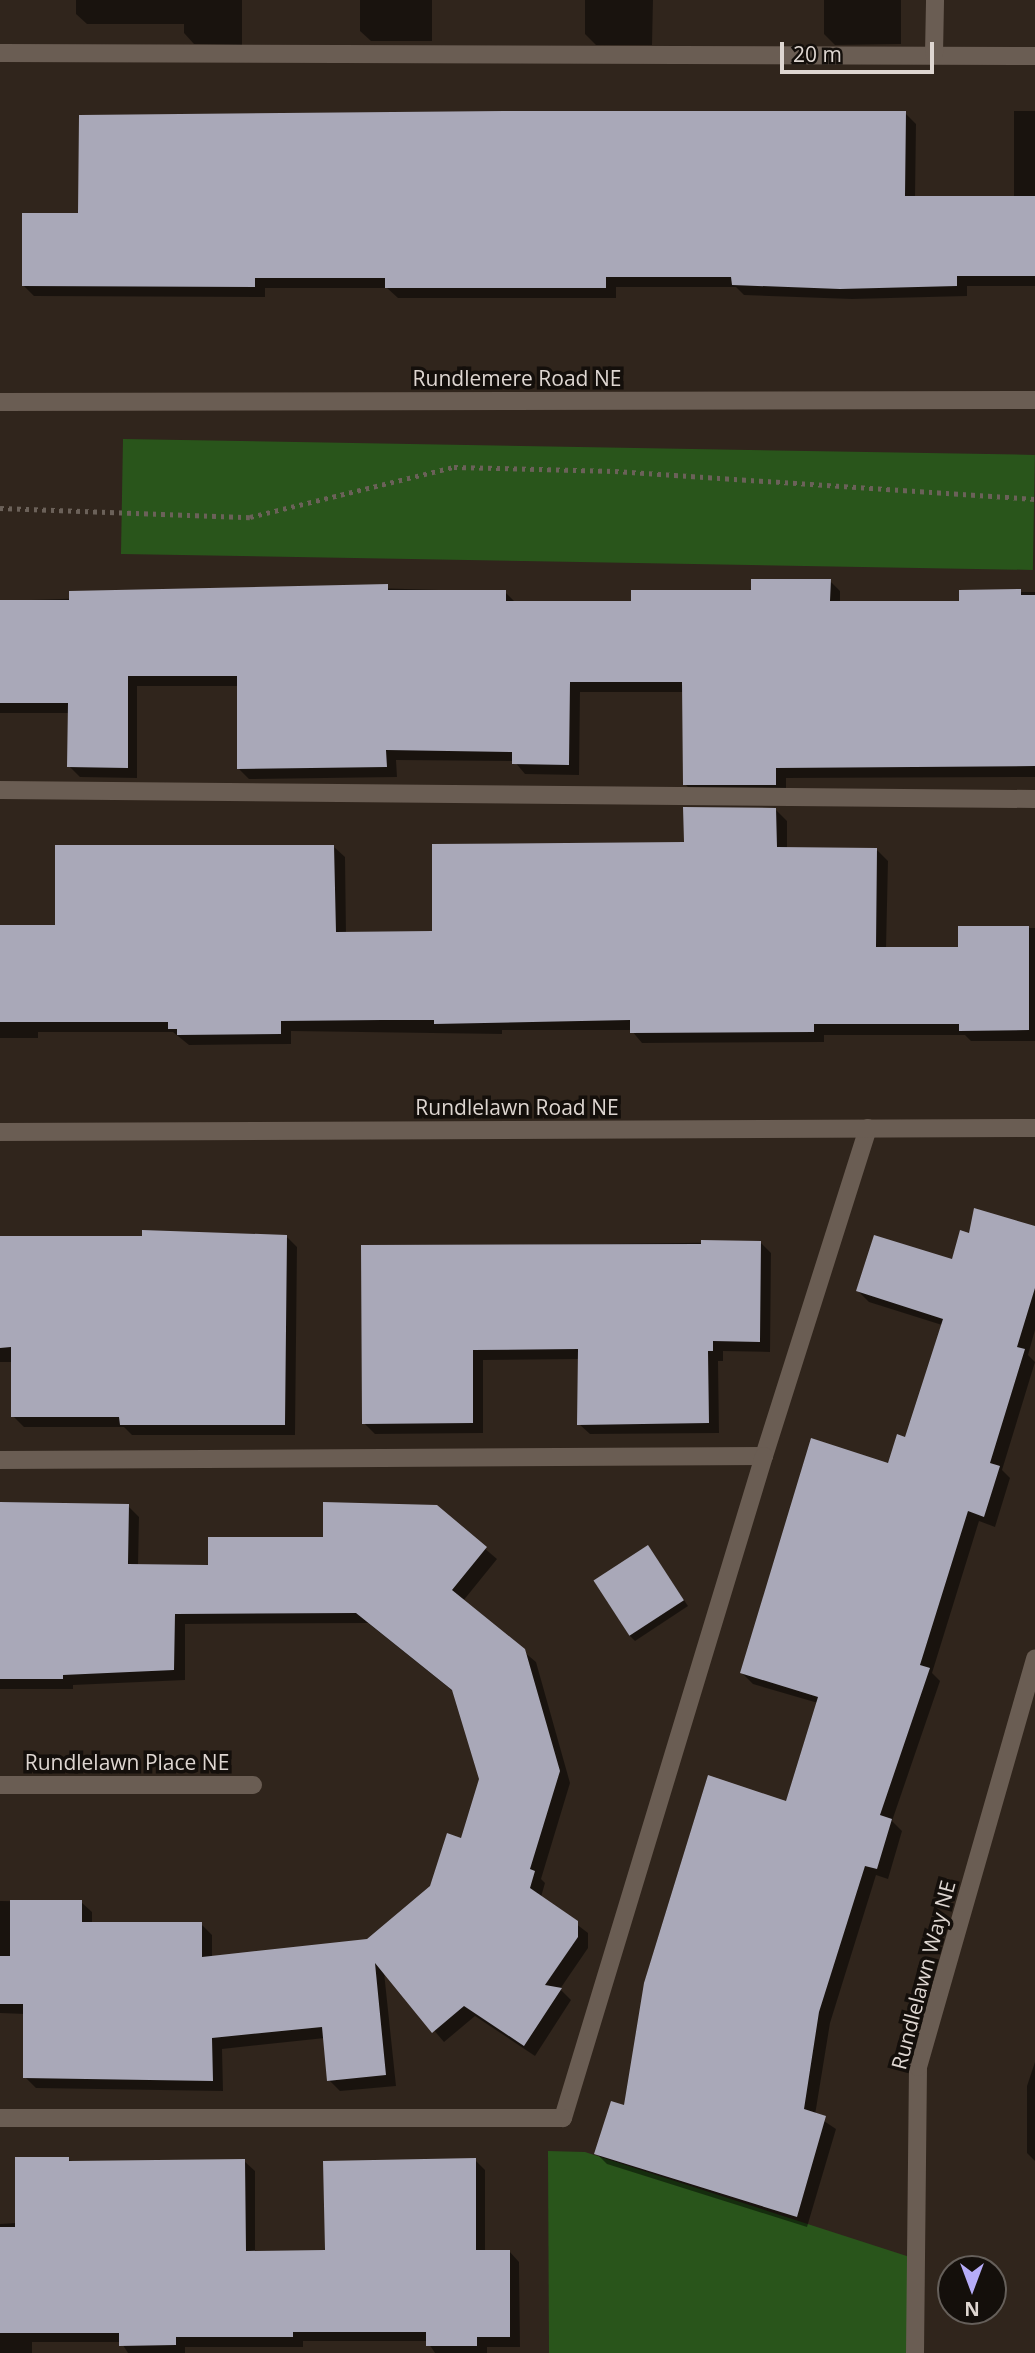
<!DOCTYPE html>
<html>
<head>
<meta charset="utf-8">
<style>
  body { margin:0 }
  #map { position:relative; width:1035px; height:2353px; overflow:hidden; background:#30251c; font-family:"Open Sans",sans-serif }
  div>[style] { position:absolute }
  .green>* { inset:0; background:#29551b; transform-origin:0 0 }
  .shadow>* { inset:0; background:#0007 }
  .building>* { inset:0; background:#a9a8b8; transform-origin:0 0 }
  .path>* { height:4.5px; margin-top:-2.25px; transform-origin:0; background:repeating-linear-gradient(90deg,#6b6159 0 3.5px,transparent 0 8.5px) }
  .lane>* { height:18px; margin:-9px; padding:0 9px; transform-origin:9px; border-radius:9px; background:#6a5d53 }
  .street>* { height:18px; margin:-9px; padding:0 9px; transform-origin:9px; border-radius:9px; background:#6a5d53 }
  span { translate:-50% -50%; white-space:nowrap; text-align:center; line-height:1.15; -webkit-text-stroke:7px #140f0b; paint-order:stroke }
  .street-label { font-size:21px; color:#ded6d1 }
  .north { position:absolute; left:937px; top:2255px; width:70px; height:70px; box-sizing:border-box; background:#140f0b; border:2px solid #655f5a; border-radius:50%; rotate:180deg; font-size:19px; font-weight:700; line-height:28px; text-align:center; color:#ded6d1 }
  .north::after { content:''; display:block; margin:auto; width:24px; height:32px; background:#b6acf8; clip-path:polygon(50% 0,100% 100%,50% 72%,0 100%) }
  .scale { position:absolute; left:780px; top:42px; width:154px; height:32px; box-sizing:border-box; border:4px solid #ded6d1; border-top:0; padding-left:9px; font-size:21px; line-height:24px; white-space:nowrap; color:#ded6d1; -webkit-text-stroke:5px #140f0b; paint-order:stroke }
</style>
</head>
<body>
<div id="map">
  <div class="green">
    <i style="left:123px;top:439px;width:912px;height:115px;rotate:1deg"></i>
    <i style="clip-path:polygon(548px 2151px,585px 2152px,916px 2259px,915px 2353px,549px 2353px)"></i>
  </div>
  <div class="shadow">
    <i style="clip-path:polygon(76px 0,242px 0,242px 45px,194px 44px,184px 33px,184px 24px,87px 24px,76px 14px)"></i>
    <i style="clip-path:polygon(360px 0,432px 0,432px 41px,371px 41px,360px 31px)"></i>
    <i style="clip-path:polygon(585px 0,653px 0,652px 45px,596px 45px,585px 34px)"></i>
    <i style="clip-path:polygon(824px 0,901px 0,901px 44px,835px 45px,824px 34px)"></i>
    <i style="clip-path:polygon(1014px 111px,1035px 111px,1035px 286px,967px 286px,967px 296px,852px 299px,744px 295px,736px 287px,616px 287px,616px 298px,398px 298px,387px 288px,265px 288px,265px 297px,34px 296px,24px 286px,80px 215px,905px 113px,916px 124px,915px 198px,1014px 198px)"></i>
    <i style="clip-path:polygon(830px 581px,840px 591px,840px 603px,961px 603px,961px 592px,1035px 592px,1035px 777px,786px 778px,786px 795px,695px 794px,685px 784px,684px 692px,580px 692px,579px 775px,525px 774px,514px 761px,396px 760px,397px 777px,249px 779px,239px 769px,239px 686px,137px 686px,137px 778px,80px 777px,69px 766px,70px 713px,0 713px,0 601px,306px 591px,306px 586px,505px 592px,516px 603px,633px 603px)"></i>
    <i style="clip-path:polygon(776px 810px,787px 821px,787px 848px,877px 850px,888px 861px,886px 949px,960px 949px,960px 928px,1035px 928px,1035px 1041px,971px 1041px,965px 1035px,824px 1035px,824px 1042px,642px 1043px,631px 1030px,502px 1030px,502px 1034px,291px 1031px,291px 1044px,189px 1045px,173px 1032px,38px 1032px,38px 1038px,0 1038px,0 927px,57px 927px,334px 847px,345px 857px,346px 934px,434px 933px)"></i>
    <i style="clip-path:polygon(1035px 1228px,1035px 1330px,1028px 1355px,1035px 1362px,1002px 1470px,1010px 1478px,995px 1527px,979px 1521px,932px 1673px,940px 1681px,892px 1821px,902px 1831px,888px 1879px,876px 1875px,830px 2023px,815px 2115px,836px 2129px,807px 2227px,607px 2164px,596px 2153px,625px 2108px,787px 1804px,818px 1703px,753px 1684px,742px 1673px,907px 1439px,942px 1325px,869px 1302px,858px 1291px,953px 1261px,971px 1235px)"></i>
    <i style="clip-path:polygon(286px 1236px,297px 1247px,295px 1435px,132px 1435px,124px 1427px,24px 1427px,13px 1416px,13px 1362px,0 1362px,0 1240px)"></i>
    <i style="clip-path:polygon(760px 1242px,771px 1253px,770px 1352px,723px 1351px,723px 1361px,718px 1361px,719px 1433px,590px 1434px,579px 1424px,580px 1359px,483px 1360px,483px 1433px,375px 1434px,364px 1423px,363px 1247px)"></i>
    <i style="clip-path:polygon(0 1502px,128px 1506px,139px 1517px,138px 1566px,210px 1567px,436px 1507px,497px 1559px,463px 1601px,536px 1662px,570px 1783px,541px 1879px,545px 1883px,541px 1897px,588px 1933px,588px 1948px,560px 1989px,571px 2000px,535px 2056px,475px 2016px,444px 2042px,384px 1972px,396px 2086px,340px 2091px,329px 2080px,325px 2038px,222px 2049px,223px 2091px,36px 2088px,25px 2077px,25px 2014px,0 2013px,0 1901px,81px 1902px,92px 1912px,92px 1924px,201px 1924px,212px 1935px,212px 1957px,367px 1941px,432px 1887px,462px 1840px,481px 1779px,454px 1692px,368px 1623px,185px 1624px,185px 1680px,73px 1685px,73px 1689px,0 1689px)"></i>
    <i style="clip-path:polygon(648px 1547px,688px 1606px,635px 1641px,629px 1635px)"></i>
    <i style="clip-path:polygon(1035px 2062px,1035px 2161px,1027px 2153px,1027px 2086px)"></i>
    <i style="clip-path:polygon(68px 2158px,72px 2163px,244px 2161px,255px 2171px,255px 2253px,326px 2252px,475px 2160px,485px 2170px,485px 2252px,509px 2251px,519px 2262px,520px 2347px,487px 2347px,487px 2353px,435px 2353px,427px 2341px,303px 2341px,303px 2347px,185px 2347px,185px 2353px,128px 2353px,121px 2342px,32px 2342px,32px 2353px,0 2353px,0 2224px,16px 2223px)"></i>
  </div>
  <div class="building">
    <i style="clip-path:polygon(504px 111px,906px 111px,905px 196px,1035px 196px,1035px 276px,957px 276px,957px 286px,840px 289px,732px 285px,731px 277px,606px 277px,606px 288px,385px 288px,385px 278px,255px 278px,255px 287px,22px 286px,22px 213px,78px 213px,79px 115px)"></i>
    <i style="clip-path:polygon(751px 579px,831px 579px,830px 601px,959px 601px,959px 590px,1021px 589px,1021px 595px,1035px 595px,1035px 766px,776px 768px,776px 785px,683px 785px,682px 682px,570px 682px,569px 765px,512px 764px,512px 752px,386px 750px,387px 767px,237px 769px,237px 676px,128px 676px,128px 768px,67px 767px,68px 703px,0 703px,0 600px,69px 600px,69px 591px,388px 584px,388px 590px,506px 590px,506px 601px,631px 601px,631px 590px,751px 590px)"></i>
    <i style="clip-path:polygon(683px 807px,776px 808px,777px 847px,877px 848px,876px 947px,958px 947px,958px 926px,1029px 926px,1029px 1030px,959px 1031px,959px 1024px,814px 1024px,814px 1032px,630px 1033px,630px 1020px,434px 1024px,434px 1020px,382px 1020px,281px 1021px,281px 1034px,177px 1035px,177px 1029px,168px 1029px,168px 1022px,0 1022px,0 925px,55px 925px,55px 845px,334px 845px,336px 932px,432px 931px,432px 844px,684px 842px)"></i>
    <i style="clip-path:polygon(974px 1208px,1035px 1226px,1035px 1288px,1017px 1347px,1025px 1349px,990px 1463px,1000px 1466px,984px 1517px,968px 1511px,920px 1665px,930px 1668px,880px 1815px,892px 1819px,877px 1869px,865px 1866px,819px 2012px,804px 2109px,826px 2116px,797px 2217px,594px 2154px,611px 2101px,624px 2105px,644px 1983px,708px 1775px,786px 1801px,818px 1697px,740px 1673px,811px 1438px,888px 1463px,897px 1434px,905px 1437px,943px 1319px,856px 1291px,874px 1235px,952px 1259px,960px 1230px,969px 1233px)"></i>
    <i style="clip-path:polygon(142px 1230px,287px 1235px,285px 1425px,120px 1425px,119px 1417px,11px 1417px,11px 1347px,0 1348px,0 1236px,142px 1236px)"></i>
    <i style="clip-path:polygon(701px 1240px,761px 1241px,760px 1342px,713px 1341px,713px 1351px,708px 1351px,709px 1423px,577px 1425px,578px 1349px,473px 1350px,473px 1423px,362px 1424px,361px 1245px,701px 1244px)"></i>
    <i style="clip-path:polygon(0 1502px,129px 1504px,128px 1564px,208px 1565px,208px 1537px,323px 1537px,323px 1502px,437px 1505px,487px 1547px,452px 1590px,525px 1649px,560px 1771px,530px 1869px,535px 1871px,530px 1888px,578px 1921px,578px 1937px,545px 1985px,562px 1988px,524px 2046px,464px 2006px,432px 2033px,375px 1963px,386px 2075px,327px 2081px,322px 2027px,212px 2038px,213px 2081px,23px 2078px,23px 2004px,0 2004px,0 1956px,10px 1956px,10px 1900px,82px 1900px,82px 1922px,202px 1922px,202px 1957px,367px 1939px,430px 1886px,447px 1833px,461px 1838px,479px 1779px,452px 1690px,356px 1613px,175px 1614px,174px 1670px,63px 1675px,63px 1679px,0 1679px)"></i>
    <i style="left:648px;top:1545px;width:66px;height:65px;rotate:57deg"></i>
    <i style="clip-path:polygon(15px 2157px,69px 2157px,69px 2161px,245px 2159px,246px 2251px,325px 2250px,323px 2161px,476px 2158px,476px 2250px,510px 2250px,510px 2337px,477px 2337px,477px 2346px,426px 2346px,426px 2332px,293px 2332px,293px 2337px,176px 2337px,176px 2345px,119px 2346px,119px 2333px,0 2333px,0 2227px,15px 2227px)"></i>
  </div>
  <div class="path">
    <i style="left:0;top:508px;width:250px;rotate:2.1deg"></i>
    <i style="left:250px;top:517px;width:210px;rotate:-13.8deg"></i>
    <i style="left:454px;top:467px;width:161px;rotate:1.4deg"></i>
    <i style="left:615px;top:471px;width:421px;rotate:3.8deg"></i>
  </div>
  <div class="lane">
    <i style="left:0;top:53px;width:1035px;rotate:0.17deg"></i>
    <i style="left:934px;top:54px;width:54px;rotate:-88.9deg"></i>
    <i style="left:0;top:790px;width:1035px;rotate:0.5deg"></i>
    <i style="left:764px;top:1456px;width:344px;rotate:-72.4deg"></i>
    <i style="left:0;top:1460px;width:764px;rotate:-0.3deg"></i>
    <i style="left:764px;top:1456px;width:692px;rotate:106.89deg"></i>
    <i style="left:563px;top:2118px;width:563px;rotate:180deg"></i>
  </div>
  <div class="street">
    <i style="left:0;top:402px;width:1035px;rotate:-0.11deg"></i>
    <i style="left:0;top:1132px;width:1035px;rotate:-0.22deg"></i>
    <i style="left:0;top:1785px;width:253px"></i>
    <i style="left:915px;top:2353px;width:286px;rotate:-89.4deg"></i>
    <i style="left:918px;top:2067px;width:425px;rotate:-74deg"></i>
  </div>
  <div class="street-label">
    <span style="left:517px;top:378px">Rundlemere Road NE</span>
    <span style="left:517px;top:1107px">Rundlelawn Road NE</span>
    <span style="left:127px;top:1762px">Rundlelawn Place NE</span>
    <span style="left:923px;top:1975px;rotate:-75deg">Rundlelawn Way NE</span>
  </div>
  <div class="north">N</div>
  <div class="scale">20 m</div>
</div>
</body>
</html>
